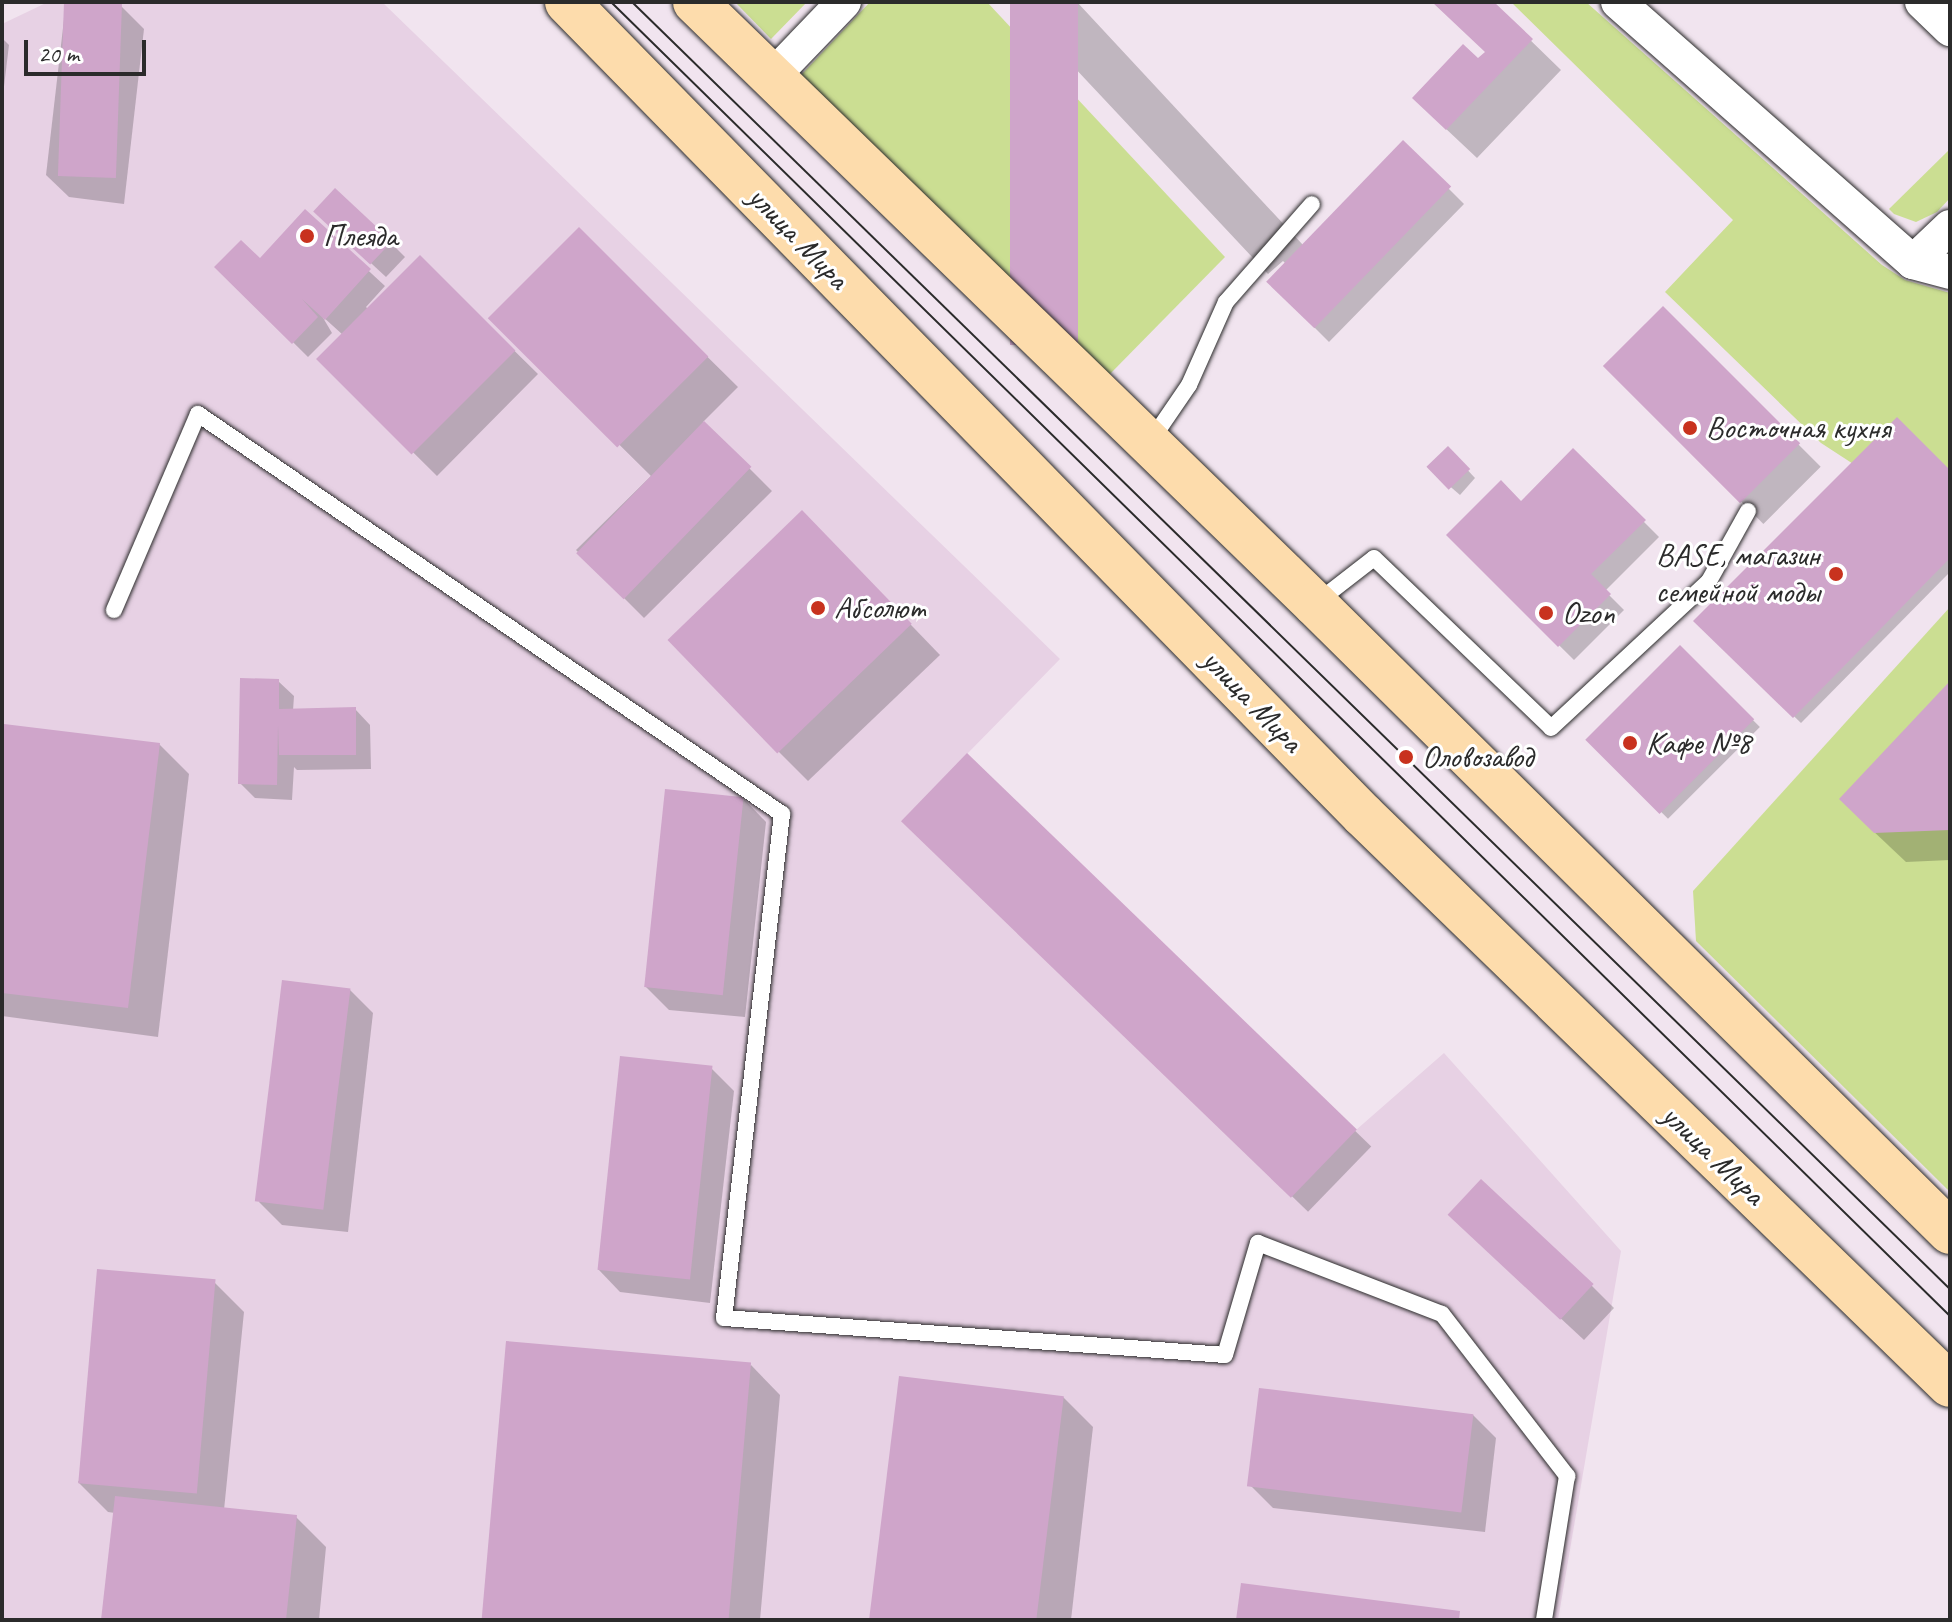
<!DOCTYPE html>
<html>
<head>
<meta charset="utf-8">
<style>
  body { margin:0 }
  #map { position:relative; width:1952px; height:1622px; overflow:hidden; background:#f1e4ef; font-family:Caveat,sans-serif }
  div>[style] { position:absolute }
  .built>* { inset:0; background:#e7d1e4 }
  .green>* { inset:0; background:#cbde92 }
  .shadow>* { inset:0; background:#0003; transform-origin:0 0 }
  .building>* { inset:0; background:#cfa5ca; transform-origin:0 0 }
  .roads { filter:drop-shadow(0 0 2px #2b2b2b) drop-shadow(0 0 2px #2b2b2b) }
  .lane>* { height:16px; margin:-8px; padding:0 8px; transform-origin:8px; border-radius:8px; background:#fff }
  .street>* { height:34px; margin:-17px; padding:0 17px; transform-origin:17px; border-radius:17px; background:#fff }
  .primary>* { height:44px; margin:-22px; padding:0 22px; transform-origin:22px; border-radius:22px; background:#fddcac }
  .tram>* { height:2px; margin:-1px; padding:0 1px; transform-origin:1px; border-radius:1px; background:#2b2b2b }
  .dots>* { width:22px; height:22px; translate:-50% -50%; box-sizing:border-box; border:4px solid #fff; border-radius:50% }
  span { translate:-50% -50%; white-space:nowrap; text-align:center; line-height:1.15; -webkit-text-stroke:6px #fff; paint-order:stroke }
  .poi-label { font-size:32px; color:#2b2b2b }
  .left { translate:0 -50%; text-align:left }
  .right { translate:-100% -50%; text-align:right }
  .street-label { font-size:32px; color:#2b2b2b }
  .frame { position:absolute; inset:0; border:4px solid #2b2b2b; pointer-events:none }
  .scale { position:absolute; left:24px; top:40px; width:122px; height:36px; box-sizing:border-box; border:4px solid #2b2b2b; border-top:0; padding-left:10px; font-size:24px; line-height:28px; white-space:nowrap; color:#2b2b2b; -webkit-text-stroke:6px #fff; paint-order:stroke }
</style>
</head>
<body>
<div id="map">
  <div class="built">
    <i style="clip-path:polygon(48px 2px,382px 2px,1060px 659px,967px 754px,1356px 1130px,1444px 1053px,1621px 1251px,1558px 1620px,2px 1620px,2px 24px)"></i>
  </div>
  <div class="green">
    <i style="clip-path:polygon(735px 2px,807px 2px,771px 39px)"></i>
    <i style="clip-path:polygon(870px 2px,987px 2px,1225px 257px,1109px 375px,801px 75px)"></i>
    <i style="clip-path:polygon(1511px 2px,1586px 2px,1882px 265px,1905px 280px,1950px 293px,1950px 527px,1821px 443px,1665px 292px,1733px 220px)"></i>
    <i style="clip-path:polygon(1950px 149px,1950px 198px,1937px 212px,1916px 222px,1894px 214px,1889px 209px)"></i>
    <i style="clip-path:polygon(1950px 607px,1950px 1192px,1696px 941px,1693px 891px)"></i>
  </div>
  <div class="shadow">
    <i style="clip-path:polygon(66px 2px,121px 6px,144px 29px,124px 204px,69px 197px,46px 175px)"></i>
    <i style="clip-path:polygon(1013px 2px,1077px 2px,1303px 245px,1403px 143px,1464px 204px,1329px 342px,1268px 281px,1285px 263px,1283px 261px,1268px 274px)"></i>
    <i style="clip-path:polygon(1433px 2px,1491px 2px,1561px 70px,1477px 158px,1444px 127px,1478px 61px,1487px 52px)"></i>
    <i style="clip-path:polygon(2px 38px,9px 45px,2px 103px)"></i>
    <i style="clip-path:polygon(305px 212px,385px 286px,366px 307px,368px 309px,420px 258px,538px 374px,437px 476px,319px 359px,343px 335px,322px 316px,332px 333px,308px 357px,217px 267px,260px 261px)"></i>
    <i style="clip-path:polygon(331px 226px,390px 242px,405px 257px,386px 277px)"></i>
    <i style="clip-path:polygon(579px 230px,738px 387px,703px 422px,772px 491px,644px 618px,576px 550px,651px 476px,492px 319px)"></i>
    <i style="left:1663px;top:309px;width:223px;height:81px;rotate:45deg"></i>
    <i style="clip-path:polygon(1448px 449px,1475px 478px,1460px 495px,1438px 476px)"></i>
    <i style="clip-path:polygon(1573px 451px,1659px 537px,1605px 591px,1624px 610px,1574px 660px,1448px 535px,1521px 503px)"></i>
    <i style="clip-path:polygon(1950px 472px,1950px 572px,1801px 723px,1696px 621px)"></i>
    <i style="clip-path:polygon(831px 542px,940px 655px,808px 781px,778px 751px)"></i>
    <i style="left:1680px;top:647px;width:113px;height:130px;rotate:45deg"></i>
    <i style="clip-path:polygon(278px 681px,294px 696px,293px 711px,355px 709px,370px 725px,371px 769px,297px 770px,294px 767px,292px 800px,255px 798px,240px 783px)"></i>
    <i style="clip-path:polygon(1950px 684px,1950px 860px,1906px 862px,1871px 829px)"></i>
    <i style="clip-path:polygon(6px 727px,159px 744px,189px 774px,158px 1037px,2px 1016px,2px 759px)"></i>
    <i style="left:967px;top:756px;width:562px;height:91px;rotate:44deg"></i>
    <i style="clip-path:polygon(744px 799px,766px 822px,745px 1017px,669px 1010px,646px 987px)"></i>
    <i style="clip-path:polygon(350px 990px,373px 1013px,348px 1232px,282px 1225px,259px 1202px)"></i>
    <i style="clip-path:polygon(711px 1068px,734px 1091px,710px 1303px,620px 1292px,598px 1269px)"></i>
    <i style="clip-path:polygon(1473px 1237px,1591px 1285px,1614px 1308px,1584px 1340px)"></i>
    <i style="clip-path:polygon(214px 1282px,244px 1312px,224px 1510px,296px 1517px,326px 1547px,319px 1620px,103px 1620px,115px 1513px,108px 1512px,78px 1482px)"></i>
    <i style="clip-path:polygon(751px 1365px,780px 1395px,760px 1620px,483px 1620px)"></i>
    <i style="clip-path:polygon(1063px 1397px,1093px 1427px,1071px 1620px,873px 1620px)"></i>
    <i style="clip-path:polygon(1473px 1415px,1496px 1438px,1485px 1532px,1273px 1508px,1250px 1485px)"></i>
  </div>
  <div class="building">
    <i style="left:64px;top:2px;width:58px;height:174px;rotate:2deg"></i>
    <i style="left:1010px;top:2px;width:68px;height:343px"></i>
    <i style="clip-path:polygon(1432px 2px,1494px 2px,1533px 39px,1446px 130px,1412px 98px,1463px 44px,1478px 58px,1485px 52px)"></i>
    <i style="left:1403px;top:140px;width:67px;height:197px;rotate:44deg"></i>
    <i style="left:335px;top:188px;width:78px;height:32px;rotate:43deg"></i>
    <i style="clip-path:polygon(305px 209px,371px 269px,325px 320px,302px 299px,318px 317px,292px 344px,214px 267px,241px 240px,260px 258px)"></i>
    <i style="left:579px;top:227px;width:183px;height:129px;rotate:45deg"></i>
    <i style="left:420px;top:255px;width:135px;height:147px;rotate:45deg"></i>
    <i style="left:1663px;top:306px;width:194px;height:85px;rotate:45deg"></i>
    <i style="clip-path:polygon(1897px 417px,1950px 470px,1950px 558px,1793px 718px,1693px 621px)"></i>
    <i style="left:704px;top:421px;width:66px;height:184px;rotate:44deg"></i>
    <i style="left:1448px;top:446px;width:32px;height:30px;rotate:46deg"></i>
    <i style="clip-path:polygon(1573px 448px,1646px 520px,1591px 574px,1611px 594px,1558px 647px,1446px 535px,1501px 480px,1521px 501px)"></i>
    <i style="left:802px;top:510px;width:158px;height:187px;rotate:46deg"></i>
    <i style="left:1680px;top:645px;width:105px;height:134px;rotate:45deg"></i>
    <i style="clip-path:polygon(240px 678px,279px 679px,279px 709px,356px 707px,356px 755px,279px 755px,278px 725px,277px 785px,238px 784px)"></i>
    <i style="clip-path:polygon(1950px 681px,1950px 830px,1874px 833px,1839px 799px)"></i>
    <i style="clip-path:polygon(4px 724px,160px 743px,128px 1008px,2px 993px)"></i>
    <i style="left:967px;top:753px;width:542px;height:95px;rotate:44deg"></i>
    <i style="left:665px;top:789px;width:79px;height:199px;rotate:6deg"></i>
    <i style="left:282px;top:980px;width:69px;height:223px;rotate:7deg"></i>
    <i style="left:620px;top:1056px;width:93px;height:215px;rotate:6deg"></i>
    <i style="left:1481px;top:1179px;width:154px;height:49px;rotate:43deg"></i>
    <i style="left:97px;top:1269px;width:119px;height:215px;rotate:5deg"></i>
    <i style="left:506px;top:1341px;width:246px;height:280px;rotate:5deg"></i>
    <i style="left:899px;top:1376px;width:166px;height:246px;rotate:7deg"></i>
    <i style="left:1259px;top:1388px;width:216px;height:99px;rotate:7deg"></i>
    <i style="clip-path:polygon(115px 1496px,297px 1515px,286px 1620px,101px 1620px)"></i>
    <i style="clip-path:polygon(1241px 1583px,1460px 1611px,1459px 1620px,1236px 1620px)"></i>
  </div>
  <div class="roads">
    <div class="lane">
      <i style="left:1150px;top:442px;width:69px;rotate:-55.6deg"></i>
      <i style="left:1189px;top:385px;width:91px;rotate:-66deg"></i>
      <i style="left:1226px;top:302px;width:130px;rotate:-48.7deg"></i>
      <i style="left:1316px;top:603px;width:73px;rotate:-37.8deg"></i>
      <i style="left:1374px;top:558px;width:245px;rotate:43.8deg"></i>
      <i style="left:1551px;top:728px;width:216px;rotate:-42.9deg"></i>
      <i style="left:1709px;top:581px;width:80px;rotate:-60.9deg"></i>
      <i style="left:114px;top:610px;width:213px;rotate:-66.8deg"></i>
      <i style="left:198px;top:414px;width:708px;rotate:34.41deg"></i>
      <i style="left:782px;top:814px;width:507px;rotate:96.56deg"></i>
      <i style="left:724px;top:1318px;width:502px;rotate:4.22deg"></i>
      <i style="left:1225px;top:1355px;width:117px;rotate:-73.6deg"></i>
      <i style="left:1258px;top:1243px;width:197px;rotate:21.1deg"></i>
      <i style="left:1442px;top:1314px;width:205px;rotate:52.3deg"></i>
      <i style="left:1567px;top:1476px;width:146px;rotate:99.1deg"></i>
    </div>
    <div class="street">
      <i style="left:1618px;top:2px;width:393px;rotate:41.4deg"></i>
      <i style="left:1913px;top:262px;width:38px;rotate:15deg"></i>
      <i style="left:1922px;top:2px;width:39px;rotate:44deg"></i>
      <i style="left:772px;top:77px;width:104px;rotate:-46.2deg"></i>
      <i style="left:1913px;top:262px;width:51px;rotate:-43.4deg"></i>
    </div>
    <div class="primary">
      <i style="left:567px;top:2px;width:1138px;rotate:45.61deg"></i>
      <i style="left:1363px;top:815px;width:818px;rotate:44.16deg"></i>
      <i style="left:695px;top:2px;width:864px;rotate:44.16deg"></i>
      <i style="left:1315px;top:604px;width:893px;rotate:44.68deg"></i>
    </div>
  </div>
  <div class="tram">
    <i style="left:611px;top:2px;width:1876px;rotate:44.46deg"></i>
    <i style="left:632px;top:2px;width:1842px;rotate:44.32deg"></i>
  </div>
  <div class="dots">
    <i style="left:307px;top:236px;background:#c8321e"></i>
    <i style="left:1690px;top:428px;background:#c8321e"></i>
    <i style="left:1836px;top:574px;background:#c8321e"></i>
    <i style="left:818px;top:608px;background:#c8321e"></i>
    <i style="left:1546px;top:613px;background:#c8321e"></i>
    <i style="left:1630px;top:743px;background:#c8321e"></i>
    <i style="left:1406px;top:757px;background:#c8321e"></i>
  </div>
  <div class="poi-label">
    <span class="left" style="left:323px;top:236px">Плеяда</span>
    <span class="left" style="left:1706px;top:428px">Восточная кухня</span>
    <span class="right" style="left:1820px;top:574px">BASE, магазин<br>семейной моды</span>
    <span class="left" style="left:834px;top:608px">Абсолют</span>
    <span class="left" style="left:1562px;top:613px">Ozon</span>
    <span class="left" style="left:1646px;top:743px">Кафе №8</span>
    <span class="left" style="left:1422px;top:757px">Оловозавод</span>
  </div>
  <div class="street-label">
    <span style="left:798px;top:238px;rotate:46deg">улица Мира</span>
    <span style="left:1252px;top:701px;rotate:46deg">улица Мира</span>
    <span style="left:1713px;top:1155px;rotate:44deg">улица Мира</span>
  </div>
  <div class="frame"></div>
  <div class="scale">20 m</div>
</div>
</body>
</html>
